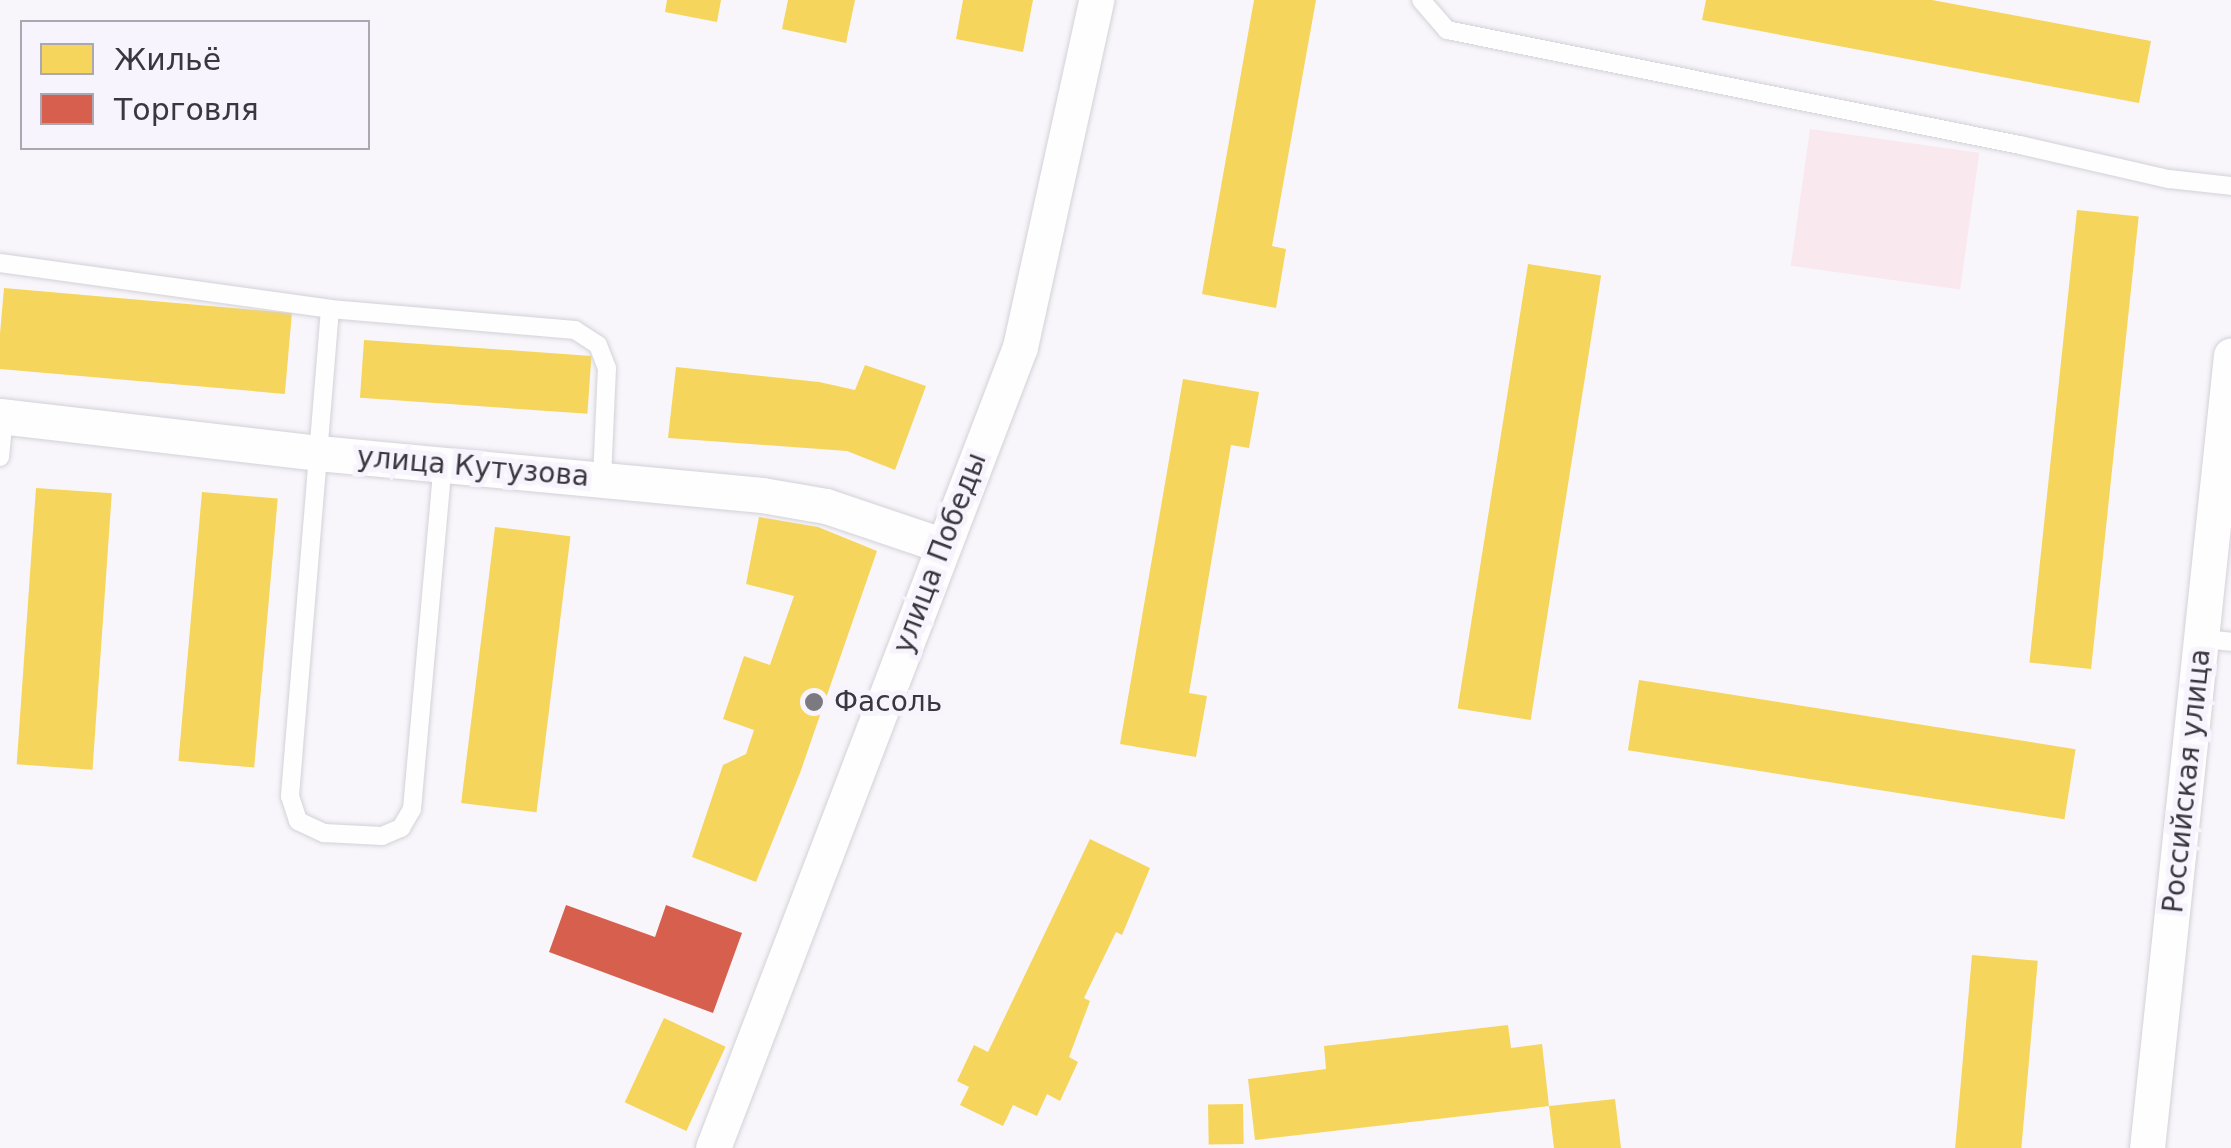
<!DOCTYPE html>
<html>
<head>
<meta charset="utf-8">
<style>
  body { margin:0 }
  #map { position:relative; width:2231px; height:1148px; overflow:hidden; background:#f8f6fb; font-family:"DejaVu Sans",sans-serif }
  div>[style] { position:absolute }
  .green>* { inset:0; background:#f9e8ee; transform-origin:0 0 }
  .homes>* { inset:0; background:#f6d55c; transform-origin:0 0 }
  .shops>* { inset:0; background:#d6604d }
  .roads { filter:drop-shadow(0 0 2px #d3d1d7) drop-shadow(0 0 2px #d3d1d7) }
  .service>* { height:18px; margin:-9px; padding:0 9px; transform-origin:9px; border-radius:9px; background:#fefefe }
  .minor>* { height:35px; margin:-17.5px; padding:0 17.5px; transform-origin:17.5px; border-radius:17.5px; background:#fefefe }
  .dots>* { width:28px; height:28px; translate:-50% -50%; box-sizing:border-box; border:5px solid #f7f4fd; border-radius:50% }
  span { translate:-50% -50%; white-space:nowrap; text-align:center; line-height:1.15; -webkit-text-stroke:10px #f7f4fd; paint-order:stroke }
  .street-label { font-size:28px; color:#3a373f }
  .poi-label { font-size:28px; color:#3a373f }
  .left { translate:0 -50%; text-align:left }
  .legend { position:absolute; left:20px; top:20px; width:350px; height:130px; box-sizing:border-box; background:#f7f4fd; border:2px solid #aba8b1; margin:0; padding:12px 18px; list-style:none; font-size:30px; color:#3a373f }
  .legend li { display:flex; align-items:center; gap:20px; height:50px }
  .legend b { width:50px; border:2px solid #aba8b1 }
</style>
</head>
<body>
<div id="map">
  <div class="green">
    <i style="left:1810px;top:129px;width:171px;height:138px;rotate:8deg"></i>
  </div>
  <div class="homes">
    <i style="clip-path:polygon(667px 0,721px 0,717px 22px,665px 12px)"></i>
    <i style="clip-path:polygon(788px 0,855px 0,846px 43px,782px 29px)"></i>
    <i style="clip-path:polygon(963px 0,1033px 0,1023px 52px,956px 39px)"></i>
    <i style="clip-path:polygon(1254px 0,1316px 0,1272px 246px,1286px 249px,1276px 308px,1202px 294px)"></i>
    <i style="clip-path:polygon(1706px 0,1932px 0,2151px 41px,2139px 103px,1702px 20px)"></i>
    <i style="left:2077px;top:210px;width:62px;height:455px;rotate:6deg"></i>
    <i style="left:1528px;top:264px;width:74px;height:450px;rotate:9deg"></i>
    <i style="left:4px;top:288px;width:289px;height:81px;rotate:5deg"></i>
    <i style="left:364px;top:340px;width:228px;height:58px;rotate:4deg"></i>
    <i style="clip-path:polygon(865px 365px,926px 386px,895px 470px,847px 451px,668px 438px,676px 367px,819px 382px,855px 390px)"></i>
    <i style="clip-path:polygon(1183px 379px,1259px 392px,1249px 448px,1231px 445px,1189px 693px,1207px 696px,1196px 757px,1120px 744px)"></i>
    <i style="left:36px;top:488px;width:76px;height:277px;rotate:4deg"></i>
    <i style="left:202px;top:492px;width:76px;height:270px;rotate:5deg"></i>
    <i style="clip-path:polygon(759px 517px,818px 527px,877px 551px,800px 773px,756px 882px,692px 857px,723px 765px,746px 754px,754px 730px,723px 719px,744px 656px,770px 665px,794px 596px,746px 584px)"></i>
    <i style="left:495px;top:527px;width:76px;height:278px;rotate:7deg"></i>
    <i style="left:1639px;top:680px;width:442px;height:71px;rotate:9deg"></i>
    <i style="clip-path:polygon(1090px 839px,1150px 868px,1122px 935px,1116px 932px,1084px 998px,1090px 1001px,1069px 1057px,1078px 1062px,1060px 1101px,1047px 1094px,1037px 1116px,1013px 1105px,1003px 1126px,960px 1105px,969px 1087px,957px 1081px,974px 1045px,988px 1052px)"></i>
    <i style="left:1972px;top:955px;width:66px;height:194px;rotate:5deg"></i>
    <i style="left:664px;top:1018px;width:68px;height:93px;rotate:25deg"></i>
    <i style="clip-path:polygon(1508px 1025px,1511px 1048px,1542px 1044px,1549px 1106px,1255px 1140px,1248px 1079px,1326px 1069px,1324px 1046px)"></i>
    <i style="clip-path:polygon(1615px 1099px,1621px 1148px,1554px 1148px,1549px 1106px)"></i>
    <i style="left:1243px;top:1104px;width:40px;height:35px;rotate:89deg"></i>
  </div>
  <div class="shops">
    <i style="clip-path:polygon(566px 905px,655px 937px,666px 905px,742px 933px,713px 1013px,549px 952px)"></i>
  </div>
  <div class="roads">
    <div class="service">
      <i style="left:1421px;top:0;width:40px;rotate:49deg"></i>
      <i style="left:1447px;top:30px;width:584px;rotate:11.35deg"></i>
      <i style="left:2020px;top:145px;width:153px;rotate:12.9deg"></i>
      <i style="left:2169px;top:179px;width:62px;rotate:6.4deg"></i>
      <i style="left:0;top:263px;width:333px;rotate:7.9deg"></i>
      <i style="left:330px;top:309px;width:246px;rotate:4.9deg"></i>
      <i style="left:575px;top:330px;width:27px;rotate:33deg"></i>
      <i style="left:598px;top:345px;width:25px;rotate:69deg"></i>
      <i style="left:607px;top:368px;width:110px;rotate:92.6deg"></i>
      <i style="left:330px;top:309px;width:489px;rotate:94.7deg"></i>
      <i style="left:290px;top:796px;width:26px;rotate:72deg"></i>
      <i style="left:298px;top:821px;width:29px;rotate:25deg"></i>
      <i style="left:324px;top:833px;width:58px;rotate:3deg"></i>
      <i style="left:382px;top:836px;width:21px;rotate:-23deg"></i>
      <i style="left:401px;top:828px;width:22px;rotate:-60deg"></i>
      <i style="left:412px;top:809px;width:346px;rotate:-84.9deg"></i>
      <i style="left:0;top:457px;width:40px;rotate:-84.3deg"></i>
      <i style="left:2204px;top:639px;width:27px;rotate:6deg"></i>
    </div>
    <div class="minor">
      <i style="left:0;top:416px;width:320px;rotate:6.6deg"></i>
      <i style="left:318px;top:453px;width:446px;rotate:5.4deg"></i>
      <i style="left:762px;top:495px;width:65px;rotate:9.8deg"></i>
      <i style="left:826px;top:506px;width:121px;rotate:18.7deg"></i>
      <i style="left:713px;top:1148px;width:858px;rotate:-69.03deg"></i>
      <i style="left:1020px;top:347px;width:355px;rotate:-77.6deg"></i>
      <i style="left:2147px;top:1148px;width:797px;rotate:-83.95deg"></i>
    </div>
  </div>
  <div class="dots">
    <i style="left:814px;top:702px;background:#7c7a81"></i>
  </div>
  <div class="street-label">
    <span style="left:473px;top:467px;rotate:5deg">улица Кутузова</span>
    <span style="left:940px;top:553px;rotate:-69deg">улица Победы</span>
    <span style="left:2187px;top:781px;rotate:-84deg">Российская улица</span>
  </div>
  <div class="poi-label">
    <span class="left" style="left:834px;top:702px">Фасоль</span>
  </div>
  <ul class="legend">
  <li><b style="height:28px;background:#f6d55c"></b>Жильё</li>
  <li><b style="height:28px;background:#d6604d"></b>Торговля</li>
  </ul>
</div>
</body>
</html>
